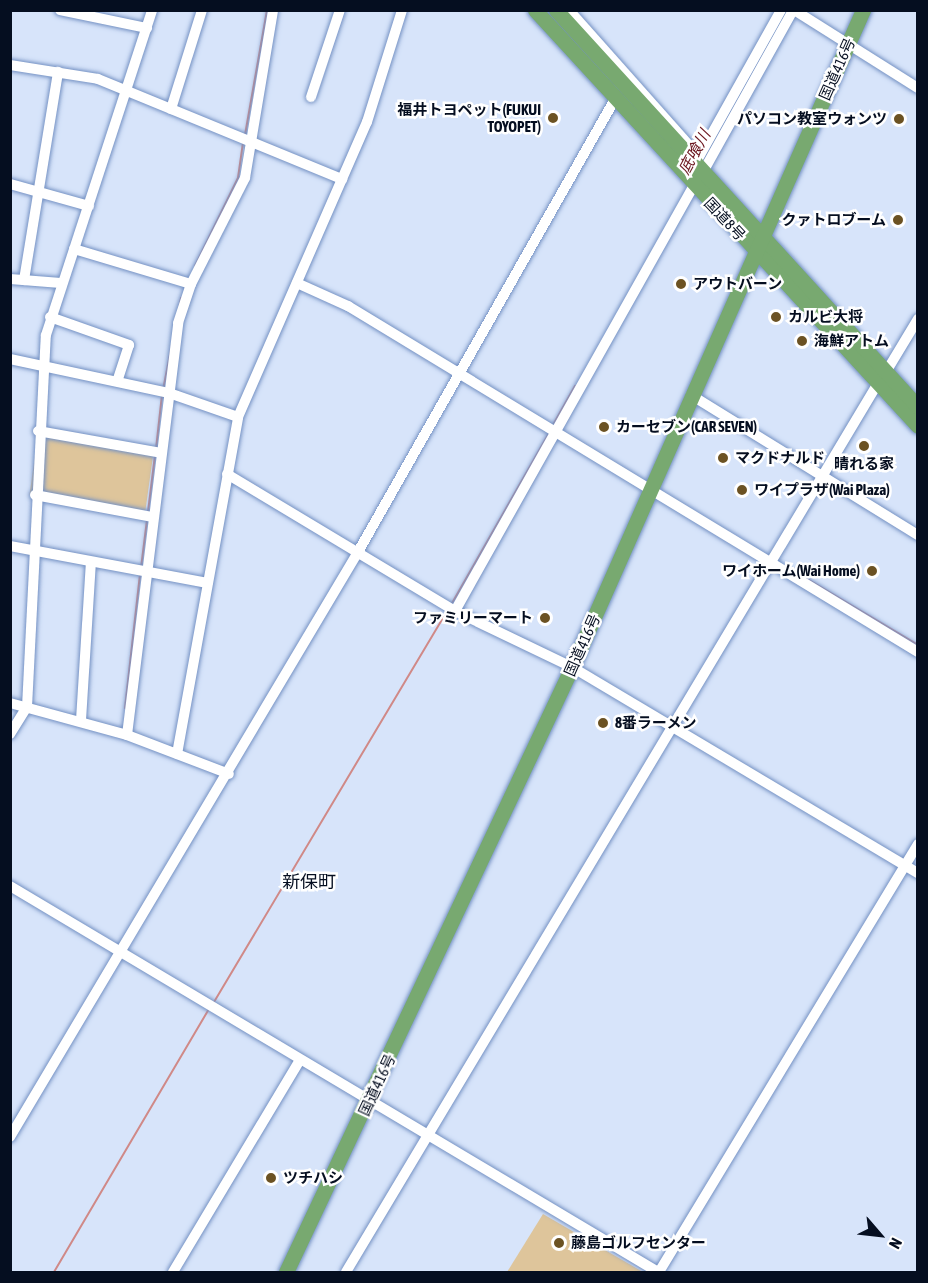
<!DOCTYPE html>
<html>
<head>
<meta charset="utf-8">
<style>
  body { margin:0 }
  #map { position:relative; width:928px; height:1283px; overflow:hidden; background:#d7e4fa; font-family:"Asap Condensed","Noto Sans JP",sans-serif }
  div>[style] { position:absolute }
  .green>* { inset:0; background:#dec59b; transform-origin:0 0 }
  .stream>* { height:2px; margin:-1px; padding:0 1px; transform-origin:1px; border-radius:1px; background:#d08987 }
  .roads { filter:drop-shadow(0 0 2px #7491c3) drop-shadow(0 0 2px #7491c3) }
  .minor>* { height:10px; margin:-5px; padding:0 5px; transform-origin:5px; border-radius:5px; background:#fff }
  .highway>* { height:15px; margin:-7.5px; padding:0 7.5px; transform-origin:7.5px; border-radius:7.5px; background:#78a970 }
  .dots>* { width:16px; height:16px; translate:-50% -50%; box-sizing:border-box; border:3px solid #fff; border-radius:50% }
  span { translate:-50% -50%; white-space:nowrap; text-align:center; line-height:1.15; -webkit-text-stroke:5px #fff; paint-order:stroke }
  .street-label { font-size:15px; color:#050e20 }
  .poi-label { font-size:15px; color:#050e20; font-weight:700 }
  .right { translate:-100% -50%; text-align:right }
  .left { translate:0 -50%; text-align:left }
  .water-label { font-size:16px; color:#6a141d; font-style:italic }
  .quarter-label { font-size:18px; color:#050e20 }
  .frame { position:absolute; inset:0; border:12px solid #050e20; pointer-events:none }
  .north { position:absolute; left:850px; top:1205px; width:60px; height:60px; -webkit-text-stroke:4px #fff; paint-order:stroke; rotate:118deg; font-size:16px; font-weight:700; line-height:24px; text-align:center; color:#050e20 }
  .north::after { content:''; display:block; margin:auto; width:21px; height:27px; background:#050e20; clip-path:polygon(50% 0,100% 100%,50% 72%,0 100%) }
</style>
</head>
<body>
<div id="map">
  <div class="green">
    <i style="left:38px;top:434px;width:117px;height:61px;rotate:8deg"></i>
    <i style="clip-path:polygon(543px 1214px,643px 1272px,507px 1272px)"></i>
  </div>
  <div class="stream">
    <i style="left:245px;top:135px;width:127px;rotate:-80deg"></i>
    <i style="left:195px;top:266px;width:98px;rotate:-64deg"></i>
    <i style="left:238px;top:178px;width:34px;rotate:-82deg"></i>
    <i style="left:163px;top:390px;width:94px;rotate:-78.9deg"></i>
    <i style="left:553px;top:425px;width:45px;rotate:-60.6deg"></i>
    <i style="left:156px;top:449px;width:54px;rotate:-83.7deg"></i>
    <i style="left:148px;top:512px;width:57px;rotate:-83deg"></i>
    <i style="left:141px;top:568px;width:48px;rotate:-82.9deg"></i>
    <i style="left:804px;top:577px;width:133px;rotate:30.8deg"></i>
    <i style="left:451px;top:605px;width:198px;rotate:-60.3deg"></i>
    <i style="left:125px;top:708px;width:135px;rotate:-83.6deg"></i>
    <i style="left:214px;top:1002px;width:457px;rotate:-59.2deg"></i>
    <i style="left:54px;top:1272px;width:305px;rotate:-59.5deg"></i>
  </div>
  <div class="roads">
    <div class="minor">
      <i style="left:60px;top:10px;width:89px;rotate:11.7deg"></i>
      <i style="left:569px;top:10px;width:181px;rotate:48.4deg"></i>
      <i style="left:794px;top:10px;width:146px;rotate:32.2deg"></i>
      <i style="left:10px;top:65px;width:89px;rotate:9deg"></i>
      <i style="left:98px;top:79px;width:264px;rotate:22.3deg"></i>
      <i style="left:311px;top:97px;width:92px;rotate:-71.6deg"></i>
      <i style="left:171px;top:109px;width:104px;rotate:-72.6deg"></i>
      <i style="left:695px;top:164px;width:176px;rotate:-60.8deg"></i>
      <i style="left:703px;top:172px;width:185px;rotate:-60.9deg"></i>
      <i style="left:10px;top:184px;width:82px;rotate:15.6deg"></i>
      <i style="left:74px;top:249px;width:122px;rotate:16.7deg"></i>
      <i style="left:10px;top:279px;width:51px;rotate:4.5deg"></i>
      <i style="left:24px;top:280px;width:211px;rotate:-80.7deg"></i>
      <i style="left:297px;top:283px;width:56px;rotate:24.3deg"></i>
      <i style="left:348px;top:306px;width:667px;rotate:31.26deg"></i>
      <i style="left:50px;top:317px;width:84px;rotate:19.5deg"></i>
      <i style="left:129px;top:345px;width:38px;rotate:108deg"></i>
      <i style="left:10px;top:359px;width:163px;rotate:12.1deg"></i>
      <i style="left:169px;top:393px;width:73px;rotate:19.2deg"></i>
      <i style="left:886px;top:372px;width:62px;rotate:-58.9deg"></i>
      <i style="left:691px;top:395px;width:267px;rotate:31.7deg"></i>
      <i style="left:38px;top:431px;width:125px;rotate:10.1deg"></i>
      <i style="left:227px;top:474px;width:266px;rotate:31deg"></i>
      <i style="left:455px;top:611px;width:130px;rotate:25.6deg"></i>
      <i style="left:572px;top:667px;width:403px;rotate:30.8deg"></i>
      <i style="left:35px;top:495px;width:120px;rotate:10.6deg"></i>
      <i style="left:10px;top:546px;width:201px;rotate:10.6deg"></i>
      <i style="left:455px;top:611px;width:488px;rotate:-60.7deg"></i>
      <i style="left:10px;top:703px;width:121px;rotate:15.3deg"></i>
      <i style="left:127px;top:735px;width:109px;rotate:20.9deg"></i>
      <i style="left:81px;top:720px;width:158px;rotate:-86.4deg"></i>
      <i style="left:10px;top:734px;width:32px;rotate:-58deg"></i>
      <i style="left:27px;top:707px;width:372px;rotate:-87.1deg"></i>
      <i style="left:46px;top:335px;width:342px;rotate:-71.9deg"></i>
      <i style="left:127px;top:735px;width:415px;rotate:-82.9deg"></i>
      <i style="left:178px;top:323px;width:41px;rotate:-71.6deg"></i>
      <i style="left:191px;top:284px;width:119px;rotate:-63deg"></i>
      <i style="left:245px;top:178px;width:170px;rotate:-80.5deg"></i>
      <i style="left:177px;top:754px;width:342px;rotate:-79.7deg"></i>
      <i style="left:238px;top:417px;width:322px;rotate:-66.4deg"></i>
      <i style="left:367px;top:122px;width:117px;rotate:-72.6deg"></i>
      <i style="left:10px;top:886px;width:754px;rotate:30.78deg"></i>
      <i style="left:10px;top:1137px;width:681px;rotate:-59.25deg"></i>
      <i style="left:358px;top:552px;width:521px;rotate:-60.43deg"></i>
      <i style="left:173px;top:1272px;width:247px;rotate:-59.1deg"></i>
      <i style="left:346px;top:1272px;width:1036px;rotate:-59.1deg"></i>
      <i style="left:659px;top:1272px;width:500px;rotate:-58.82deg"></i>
    </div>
    <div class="highway">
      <i style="left:535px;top:10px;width:565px;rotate:47.37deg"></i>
      <i style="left:556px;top:10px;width:537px;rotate:47.64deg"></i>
      <i style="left:286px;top:1272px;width:669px;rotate:-64.7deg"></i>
      <i style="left:572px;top:667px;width:719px;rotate:-66.11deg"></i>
    </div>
  </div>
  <div class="dots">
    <i style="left:553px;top:118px;background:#6b5223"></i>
    <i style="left:899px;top:119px;background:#6b5223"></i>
    <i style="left:898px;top:220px;background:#6b5223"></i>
    <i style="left:681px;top:284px;background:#6b5223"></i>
    <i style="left:776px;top:317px;background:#6b5223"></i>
    <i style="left:802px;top:341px;background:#6b5223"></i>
    <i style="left:604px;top:427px;background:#6b5223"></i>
    <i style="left:864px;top:446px;background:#6b5223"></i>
    <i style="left:723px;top:458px;background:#6b5223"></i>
    <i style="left:742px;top:490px;background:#6b5223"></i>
    <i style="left:872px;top:571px;background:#6b5223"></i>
    <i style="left:545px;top:618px;background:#6b5223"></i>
    <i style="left:603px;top:723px;background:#6b5223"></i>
    <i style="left:271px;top:1178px;background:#6b5223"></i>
    <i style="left:559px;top:1243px;background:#6b5223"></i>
  </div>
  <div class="street-label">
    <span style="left:837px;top:69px;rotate:-66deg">国道416号</span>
    <span style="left:725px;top:219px;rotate:47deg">国道8号</span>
    <span style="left:582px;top:645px;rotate:-66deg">国道416号</span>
    <span style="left:377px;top:1085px;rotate:-65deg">国道416号</span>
  </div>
  <div class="poi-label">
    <span class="right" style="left:541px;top:118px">福井トヨペット(FUKUI<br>TOYOPET)</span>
    <span class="right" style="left:887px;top:119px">パソコン教室ウォンツ</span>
    <span class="right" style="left:886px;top:220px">クァトロブーム</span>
    <span class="left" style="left:693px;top:284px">アウトバーン</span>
    <span class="left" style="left:788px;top:317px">カルビ大将</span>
    <span class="left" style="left:814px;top:341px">海鮮アトム</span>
    <span class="left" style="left:616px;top:427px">カーセブン(CAR SEVEN)</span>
    <span class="left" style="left:735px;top:458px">マクドナルド</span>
    <span style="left:864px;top:464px">晴れる家</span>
    <span class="left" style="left:754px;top:490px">ワイプラザ(Wai Plaza)</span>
    <span class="right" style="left:860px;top:571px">ワイホーム(Wai Home)</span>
    <span class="right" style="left:533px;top:618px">ファミリーマート</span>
    <span class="left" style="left:615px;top:723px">8番ラーメン</span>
    <span class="left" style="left:283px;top:1178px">ツチハシ</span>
    <span class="left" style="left:571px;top:1243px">藤島ゴルフセンター</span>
  </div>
  <div class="water-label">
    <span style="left:694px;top:152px;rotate:-61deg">底喰川</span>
  </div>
  <div class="quarter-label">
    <span style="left:309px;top:882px">新保町</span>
  </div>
  <div class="frame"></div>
  <div class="north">N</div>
</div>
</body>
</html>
